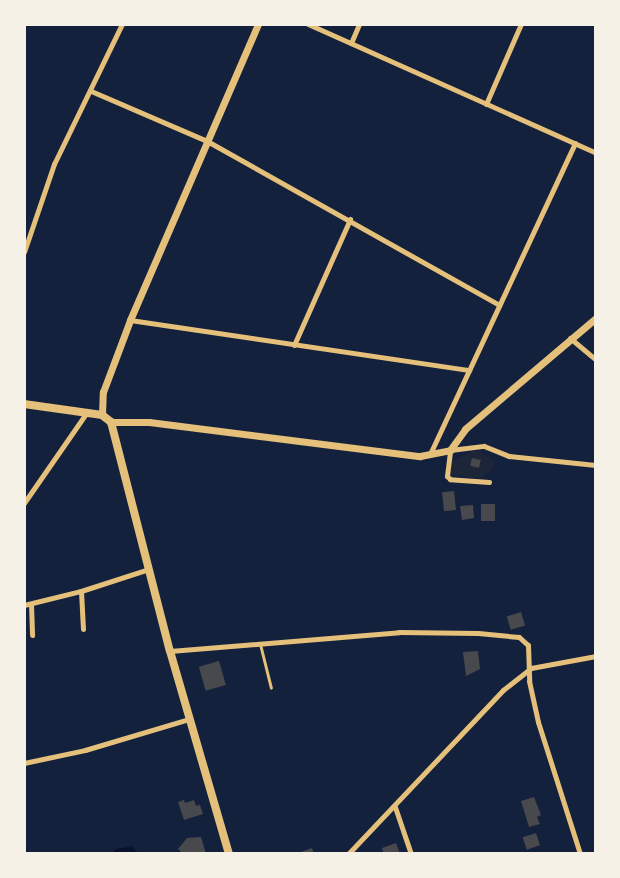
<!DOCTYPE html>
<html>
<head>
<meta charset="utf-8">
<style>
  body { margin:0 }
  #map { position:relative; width:620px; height:878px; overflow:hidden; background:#14213d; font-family:Commissioner,sans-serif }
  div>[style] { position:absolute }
  .green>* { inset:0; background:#1d2539 }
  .water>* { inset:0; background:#0b132b }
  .building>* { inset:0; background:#48494c; transform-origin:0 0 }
  .service>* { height:3px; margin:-1.5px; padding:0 1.5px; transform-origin:1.5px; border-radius:1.5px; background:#e5c07b }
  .minor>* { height:5px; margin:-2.5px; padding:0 2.5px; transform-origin:2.5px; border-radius:2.5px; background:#e5c07b }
  .tertiary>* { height:7px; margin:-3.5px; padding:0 3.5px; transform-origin:3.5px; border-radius:3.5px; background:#e5c07b }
  .primary>* { height:8px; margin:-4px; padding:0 4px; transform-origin:4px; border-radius:4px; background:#e5c07b }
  span { translate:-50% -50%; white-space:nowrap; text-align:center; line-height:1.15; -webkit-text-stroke:6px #f6f1e7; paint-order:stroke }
  .frame { position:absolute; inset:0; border:26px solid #f6f1e7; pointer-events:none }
</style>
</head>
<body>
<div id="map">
  <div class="green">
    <i style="clip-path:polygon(472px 451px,480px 451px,495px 461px,492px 469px,481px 479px,451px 475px,452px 462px)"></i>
  </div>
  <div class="water">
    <i style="clip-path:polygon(132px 846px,139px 854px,111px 854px,116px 849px)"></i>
  </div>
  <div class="building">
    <i style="left:472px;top:458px;width:9px;height:8px;rotate:13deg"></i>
    <i style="left:454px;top:491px;width:19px;height:12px;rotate:84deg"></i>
    <i style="left:481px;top:504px;width:14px;height:17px"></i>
    <i style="clip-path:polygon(473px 505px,474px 518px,462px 520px,460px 506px)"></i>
    <i style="left:521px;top:612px;width:14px;height:15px;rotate:73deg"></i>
    <i style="clip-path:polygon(478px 651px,480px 669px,466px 676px,463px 652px)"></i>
    <i style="left:219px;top:661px;width:25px;height:21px;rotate:74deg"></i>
    <i style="clip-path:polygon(534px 797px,541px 815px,537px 817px,540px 824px,529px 827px,521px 801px)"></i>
    <i style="clip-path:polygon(184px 800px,185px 803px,194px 800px,196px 806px,200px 805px,203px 814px,184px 820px,178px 802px)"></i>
    <i style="left:536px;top:833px;width:13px;height:14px;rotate:72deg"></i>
    <i style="clip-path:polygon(201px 837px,206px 854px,179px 854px,181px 852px,178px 849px,187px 838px)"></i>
    <i style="clip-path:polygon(396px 843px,400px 854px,384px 854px,382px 848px)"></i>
    <i style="clip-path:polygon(312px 848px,314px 854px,302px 854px,301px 852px)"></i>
  </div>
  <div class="service">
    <i style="left:260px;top:644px;width:45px;rotate:76deg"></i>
  </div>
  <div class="minor">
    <i style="left:308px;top:24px;width:316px;rotate:24.1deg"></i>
    <i style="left:351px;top:43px;width:21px;rotate:-67deg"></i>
    <i style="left:91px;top:91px;width:126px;rotate:23.3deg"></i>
    <i style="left:207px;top:141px;width:335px;rotate:29.3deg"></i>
    <i style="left:486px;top:104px;width:87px;rotate:-66.4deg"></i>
    <i style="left:24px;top:252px;width:93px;rotate:-71.2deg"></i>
    <i style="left:54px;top:164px;width:156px;rotate:-64.1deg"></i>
    <i style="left:130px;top:320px;width:343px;rotate:8.4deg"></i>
    <i style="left:570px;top:338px;width:34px;rotate:40deg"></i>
    <i style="left:294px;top:345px;width:138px;rotate:-66deg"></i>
    <i style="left:430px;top:454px;width:343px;rotate:-65deg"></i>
    <i style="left:489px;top:482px;width:39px;rotate:-176deg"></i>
    <i style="left:450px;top:479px;width:4px;rotate:-135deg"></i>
    <i style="left:447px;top:476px;width:26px;rotate:-83deg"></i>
    <i style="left:450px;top:450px;width:34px;rotate:-7deg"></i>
    <i style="left:484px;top:446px;width:27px;rotate:22deg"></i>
    <i style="left:509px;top:456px;width:87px;rotate:5.9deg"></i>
    <i style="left:24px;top:503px;width:111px;rotate:-55.3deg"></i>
    <i style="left:81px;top:591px;width:38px;rotate:87deg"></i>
    <i style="left:31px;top:604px;width:31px;rotate:88deg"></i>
    <i style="left:24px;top:605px;width:59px;rotate:-13.8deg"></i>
    <i style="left:81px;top:591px;width:71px;rotate:-17.9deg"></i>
    <i style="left:170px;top:651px;width:230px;rotate:-4.7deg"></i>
    <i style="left:399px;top:632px;width:79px;rotate:0.7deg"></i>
    <i style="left:478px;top:633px;width:41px;rotate:5.6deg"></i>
    <i style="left:519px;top:637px;width:12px;rotate:42deg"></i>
    <i style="left:528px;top:645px;width:36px;rotate:88deg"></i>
    <i style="left:529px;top:681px;width:42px;rotate:77.6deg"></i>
    <i style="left:538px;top:722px;width:139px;rotate:72.3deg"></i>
    <i style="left:24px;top:763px;width:62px;rotate:-12deg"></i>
    <i style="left:85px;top:750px;width:109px;rotate:-16.6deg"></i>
    <i style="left:395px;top:807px;width:50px;rotate:71.2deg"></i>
    <i style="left:348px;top:854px;width:226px;rotate:-46.6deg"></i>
    <i style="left:503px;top:690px;width:36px;rotate:-38deg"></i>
    <i style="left:531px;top:668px;width:66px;rotate:-10.5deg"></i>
  </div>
  <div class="tertiary">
    <i style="left:102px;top:415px;width:23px;rotate:-88deg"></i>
    <i style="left:103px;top:392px;width:77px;rotate:-69.4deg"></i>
    <i style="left:130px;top:320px;width:322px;rotate:-66.6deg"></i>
    <i style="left:111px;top:422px;width:38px"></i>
    <i style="left:149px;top:422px;width:273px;rotate:7.2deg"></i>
    <i style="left:420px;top:456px;width:31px;rotate:-11deg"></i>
    <i style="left:450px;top:450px;width:26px;rotate:-54deg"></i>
    <i style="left:465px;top:429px;width:172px;rotate:-40.3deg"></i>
  </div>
  <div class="primary">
    <i style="left:24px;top:404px;width:79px;rotate:8deg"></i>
    <i style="left:102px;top:415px;width:11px;rotate:38deg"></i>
    <i style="left:111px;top:422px;width:236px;rotate:75.6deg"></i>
    <i style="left:170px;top:651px;width:211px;rotate:73.8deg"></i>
  </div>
  <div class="frame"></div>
</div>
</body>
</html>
